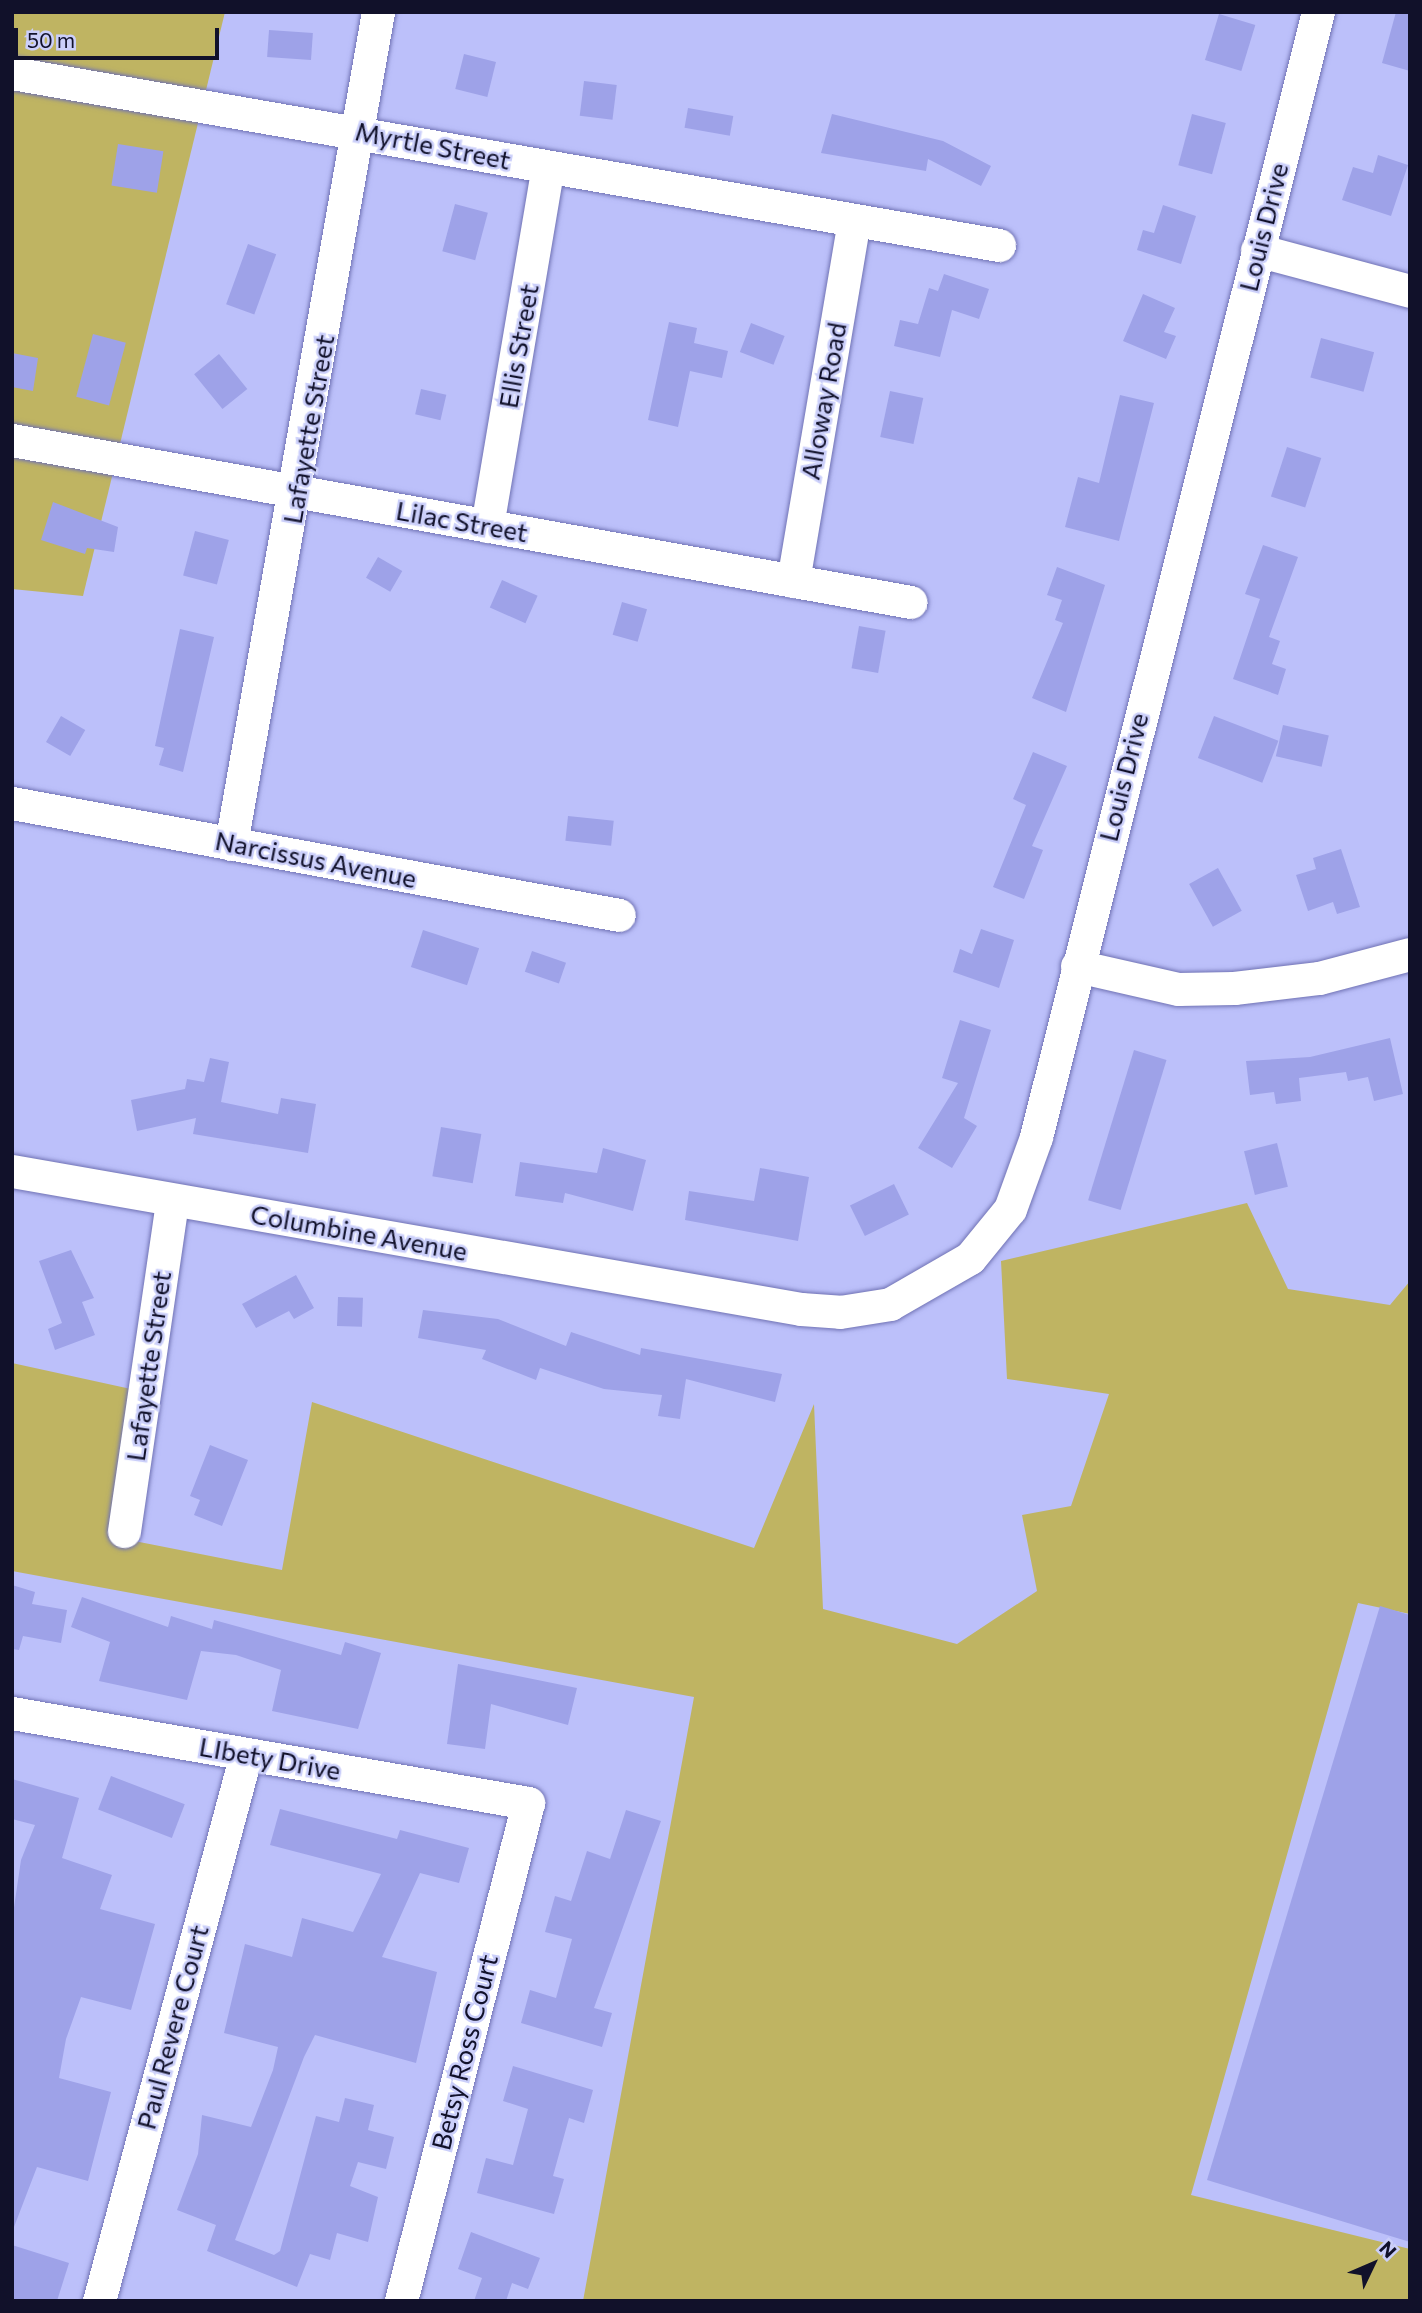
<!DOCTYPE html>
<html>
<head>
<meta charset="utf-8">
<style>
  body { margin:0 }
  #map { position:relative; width:1422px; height:2313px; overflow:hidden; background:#bcc0fa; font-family:Commissioner,sans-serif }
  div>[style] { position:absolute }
  .green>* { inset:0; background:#bfb462 }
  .building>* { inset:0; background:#9ea2e8; transform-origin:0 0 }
  .roads { filter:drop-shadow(0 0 2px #7072b4) drop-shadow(0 0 2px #7072b4) }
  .minor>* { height:33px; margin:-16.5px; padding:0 16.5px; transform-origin:16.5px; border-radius:16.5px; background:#fff }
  span { translate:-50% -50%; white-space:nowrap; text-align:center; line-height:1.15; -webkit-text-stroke:5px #cbcffa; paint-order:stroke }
  .street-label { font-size:26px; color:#11112a }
  .frame { position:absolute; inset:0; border:14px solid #11112a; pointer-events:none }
  .north { position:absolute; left:1338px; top:2229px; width:70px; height:70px; -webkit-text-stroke:5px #cbcffa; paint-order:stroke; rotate:46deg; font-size:19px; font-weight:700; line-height:28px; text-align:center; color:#11112a }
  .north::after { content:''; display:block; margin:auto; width:24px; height:32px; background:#11112a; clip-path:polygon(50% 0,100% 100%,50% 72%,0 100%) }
  .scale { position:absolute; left:14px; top:28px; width:205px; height:32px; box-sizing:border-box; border:4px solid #11112a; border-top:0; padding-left:9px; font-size:21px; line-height:24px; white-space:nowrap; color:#11112a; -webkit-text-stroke:5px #cbcffa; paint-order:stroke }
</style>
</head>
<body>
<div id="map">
  <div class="green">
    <i style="clip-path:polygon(12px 12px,225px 12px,83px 596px,12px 589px)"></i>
    <i style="clip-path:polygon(1247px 1203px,1288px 1289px,1390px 1305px,1410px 1281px,1410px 1614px,1358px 1603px,1191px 2195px,1410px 2249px,1410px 2301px,583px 2301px,694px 1697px,12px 1571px,12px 1363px,140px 1391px,114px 1537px,282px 1570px,312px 1402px,754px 1548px,814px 1404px,823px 1609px,957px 1644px,1037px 1591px,1022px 1515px,1071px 1506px,1109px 1394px,1007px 1379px,1001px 1261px)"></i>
  </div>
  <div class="building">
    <i style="clip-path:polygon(1396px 12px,1410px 12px,1410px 71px,1382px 63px)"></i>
    <i style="left:1219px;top:14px;width:38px;height:48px;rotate:17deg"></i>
    <i style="left:269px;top:30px;width:44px;height:27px;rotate:4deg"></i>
    <i style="left:464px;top:54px;width:33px;height:36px;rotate:14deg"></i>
    <i style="left:584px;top:81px;width:33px;height:35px;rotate:7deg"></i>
    <i style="left:688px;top:108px;width:46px;height:20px;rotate:10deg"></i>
    <i style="clip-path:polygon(832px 114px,943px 141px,991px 166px,981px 186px,928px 159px,926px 171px,821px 153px)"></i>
    <i style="left:1192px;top:114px;width:35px;height:53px;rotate:15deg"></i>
    <i style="left:118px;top:144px;width:46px;height:42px;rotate:9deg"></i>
    <i style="clip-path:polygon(1378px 155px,1408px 165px,1391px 216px,1342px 200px,1353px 167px,1373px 173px)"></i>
    <i style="left:455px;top:204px;width:34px;height:49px;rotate:15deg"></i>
    <i style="clip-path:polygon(1163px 205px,1196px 216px,1181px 264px,1137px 250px,1143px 230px,1154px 233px)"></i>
    <i style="left:248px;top:244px;width:30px;height:64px;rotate:20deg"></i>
    <i style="clip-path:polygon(944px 274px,989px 289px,979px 319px,952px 310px,940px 357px,894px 346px,900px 320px,918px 324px,929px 288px,938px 291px)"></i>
    <i style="clip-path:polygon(1143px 294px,1175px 308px,1164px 332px,1176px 336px,1166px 359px,1123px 341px)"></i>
    <i style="clip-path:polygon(669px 322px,697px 328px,694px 343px,728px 351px,722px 378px,690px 371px,678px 427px,648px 420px)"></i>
    <i style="left:751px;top:323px;width:36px;height:31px;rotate:21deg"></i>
    <i style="left:93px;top:334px;width:34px;height:65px;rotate:15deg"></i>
    <i style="left:1321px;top:338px;width:55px;height:41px;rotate:15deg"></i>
    <i style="clip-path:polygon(12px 353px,38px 358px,33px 391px,12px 387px)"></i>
    <i style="left:219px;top:354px;width:45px;height:32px;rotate:51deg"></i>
    <i style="left:421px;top:389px;width:26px;height:26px;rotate:13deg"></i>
    <i style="left:890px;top:391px;width:34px;height:47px;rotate:12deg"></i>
    <i style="clip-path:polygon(1120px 395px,1154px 403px,1119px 541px,1065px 527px,1078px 477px,1099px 483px)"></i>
    <i style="left:1287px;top:447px;width:36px;height:52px;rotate:18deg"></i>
    <i style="clip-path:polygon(53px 502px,118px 527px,114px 552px,87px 548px,85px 554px,41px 540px)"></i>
    <i style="left:195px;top:531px;width:35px;height:46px;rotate:15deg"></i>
    <i style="clip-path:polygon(1263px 545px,1298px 557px,1269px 637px,1280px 641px,1272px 664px,1286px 669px,1278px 695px,1233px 679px,1260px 599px,1245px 594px)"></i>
    <i style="left:378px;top:557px;width:28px;height:24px;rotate:30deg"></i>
    <i style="clip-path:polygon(1057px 567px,1105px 585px,1066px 712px,1032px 698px,1063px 623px,1055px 620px,1062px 600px,1047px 595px)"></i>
    <i style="left:502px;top:580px;width:39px;height:30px;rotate:24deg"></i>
    <i style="left:622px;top:602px;width:26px;height:34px;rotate:16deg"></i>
    <i style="left:859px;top:626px;width:27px;height:43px;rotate:10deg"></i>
    <i style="clip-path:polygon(180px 629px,214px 637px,183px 772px,159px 765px,164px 748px,155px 746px)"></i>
    <i style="left:61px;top:716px;width:28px;height:30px;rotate:30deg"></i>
    <i style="left:1214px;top:716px;width:69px;height:45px;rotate:21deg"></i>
    <i style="left:1283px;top:725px;width:47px;height:32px;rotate:13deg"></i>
    <i style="clip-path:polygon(1033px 752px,1067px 766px,1032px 846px,1043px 850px,1024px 899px,993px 887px,1026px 805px,1013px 799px)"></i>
    <i style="left:568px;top:816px;width:46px;height:25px;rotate:6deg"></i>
    <i style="clip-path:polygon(1341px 849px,1360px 907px,1337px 914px,1333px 902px,1308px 911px,1296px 875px,1316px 869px,1313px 858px)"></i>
    <i style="left:1218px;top:868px;width:49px;height:33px;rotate:61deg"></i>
    <i style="clip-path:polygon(981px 929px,1014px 940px,999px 988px,953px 972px,960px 949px,972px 954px)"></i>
    <i style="left:423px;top:930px;width:59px;height:39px;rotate:18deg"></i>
    <i style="left:532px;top:951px;width:36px;height:22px;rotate:19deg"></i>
    <i style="clip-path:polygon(960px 1020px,991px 1030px,964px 1118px,977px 1126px,952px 1168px,918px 1148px,958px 1083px,942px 1078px)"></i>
    <i style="clip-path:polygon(1390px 1038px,1403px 1094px,1374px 1101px,1368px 1077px,1348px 1081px,1346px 1072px,1299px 1078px,1301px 1101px,1276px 1104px,1274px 1092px,1250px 1095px,1246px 1061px,1310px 1057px)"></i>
    <i style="left:1134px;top:1050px;width:34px;height:157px;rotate:17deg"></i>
    <i style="clip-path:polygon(210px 1058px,229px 1062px,221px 1102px,278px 1114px,281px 1098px,316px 1104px,308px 1153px,193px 1134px,196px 1118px,137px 1131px,131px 1100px,185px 1089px,187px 1079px,204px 1082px)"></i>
    <i style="left:441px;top:1127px;width:41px;height:50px;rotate:10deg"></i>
    <i style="left:1277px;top:1143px;width:45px;height:34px;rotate:76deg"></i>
    <i style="clip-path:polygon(603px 1148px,646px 1160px,633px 1211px,565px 1193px,563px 1203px,515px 1196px,520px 1162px,597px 1173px)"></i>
    <i style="clip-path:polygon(760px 1168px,809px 1177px,798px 1241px,685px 1220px,689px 1191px,754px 1201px)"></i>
    <i style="left:894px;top:1184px;width:34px;height:49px;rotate:64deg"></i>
    <i style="clip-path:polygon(71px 1250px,94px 1298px,82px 1302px,95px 1335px,55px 1350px,48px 1329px,62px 1323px,39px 1261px)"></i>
    <i style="clip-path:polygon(296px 1275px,314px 1308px,294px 1319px,289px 1311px,256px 1328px,242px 1304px)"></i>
    <i style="left:338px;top:1297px;width:25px;height:29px;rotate:2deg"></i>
    <i style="clip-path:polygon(423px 1310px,498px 1319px,566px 1346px,571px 1332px,640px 1355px,641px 1348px,782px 1374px,775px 1402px,686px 1379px,680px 1419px,658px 1416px,662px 1395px,604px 1389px,540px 1368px,536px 1380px,482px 1359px,486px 1350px,418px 1338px)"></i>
    <i style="clip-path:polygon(210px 1445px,248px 1460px,222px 1526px,194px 1515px,200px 1500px,190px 1496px)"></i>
    <i style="clip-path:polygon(12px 1585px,35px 1592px,32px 1604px,67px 1610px,61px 1643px,23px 1636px,19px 1650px,12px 1649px)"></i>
    <i style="clip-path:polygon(82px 1597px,168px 1627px,171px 1616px,212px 1629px,214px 1620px,341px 1655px,345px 1642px,381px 1653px,358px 1729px,272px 1711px,281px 1670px,236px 1655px,201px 1651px,187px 1700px,99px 1681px,110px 1642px,71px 1627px)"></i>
    <i style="clip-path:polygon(1380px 1606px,1410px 1615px,1410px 2242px,1207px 2180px)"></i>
    <i style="clip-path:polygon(458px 1664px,577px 1688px,568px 1725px,491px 1704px,485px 1749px,447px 1744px)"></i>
    <i style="left:111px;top:1776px;width:79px;height:36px;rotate:21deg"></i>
    <i style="clip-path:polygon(12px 1779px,79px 1798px,62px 1858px,112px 1875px,100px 1909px,155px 1924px,131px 2010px,81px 1997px,66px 2039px,59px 2078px,111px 2092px,88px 2181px,37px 2167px,14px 2227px,12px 1921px,21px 1860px,35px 1825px,12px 1819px)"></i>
    <i style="clip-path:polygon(280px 1809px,397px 1839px,400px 1830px,469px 1848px,459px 1883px,420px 1873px,382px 1957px,437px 1972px,416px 2063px,315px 2035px,304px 2057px,235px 2240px,274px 2255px,280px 2251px,316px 2116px,339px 2122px,345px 2098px,374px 2105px,368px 2130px,394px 2137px,386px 2169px,358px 2162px,350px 2186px,378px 2197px,368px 2242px,337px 2233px,330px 2260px,310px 2254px,297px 2287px,207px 2251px,216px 2225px,177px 2210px,198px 2154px,202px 2115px,251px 2127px,273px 2070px,278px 2047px,224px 2033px,245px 1944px,292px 1957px,302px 1918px,353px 1932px,381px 1874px,270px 1845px)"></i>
    <i style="clip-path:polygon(626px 1810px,661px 1821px,594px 2008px,612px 2013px,602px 2047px,521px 2023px,530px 1990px,556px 1998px,572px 1939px,545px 1932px,555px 1896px,571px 1901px,587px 1851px,610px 1859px)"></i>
    <i style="clip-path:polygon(513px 2066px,593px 2090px,584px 2123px,569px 2118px,553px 2176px,564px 2179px,554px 2214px,477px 2193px,486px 2158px,513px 2165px,528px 2109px,503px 2101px)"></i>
    <i style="clip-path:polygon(471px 2232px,540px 2258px,528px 2289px,512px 2283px,506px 2301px,474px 2301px,482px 2278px,458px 2269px)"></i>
    <i style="clip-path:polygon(12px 2245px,69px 2263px,57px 2301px,12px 2301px)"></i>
  </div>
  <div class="roads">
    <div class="minor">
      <i style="left:12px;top:73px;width:1002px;rotate:9.89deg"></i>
      <i style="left:1257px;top:250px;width:158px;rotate:15deg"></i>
      <i style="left:12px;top:440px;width:913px;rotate:10.22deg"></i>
      <i style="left:487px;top:526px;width:364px;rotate:-80.4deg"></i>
      <i style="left:793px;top:581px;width:365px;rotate:-80.4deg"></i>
      <i style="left:12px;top:803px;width:617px;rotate:10.45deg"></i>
      <i style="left:231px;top:844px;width:845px;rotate:-79.98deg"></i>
      <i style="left:1077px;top:966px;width:104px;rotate:12.8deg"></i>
      <i style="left:1178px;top:989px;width:56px;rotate:-1deg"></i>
      <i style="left:1234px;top:988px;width:86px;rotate:-6.7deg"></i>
      <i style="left:1319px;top:978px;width:94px;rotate:-14.8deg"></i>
      <i style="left:12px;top:1171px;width:801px;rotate:9.92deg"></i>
      <i style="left:801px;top:1309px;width:39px;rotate:4deg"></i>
      <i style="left:840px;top:1312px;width:51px;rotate:-9.1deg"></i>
      <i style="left:890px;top:1304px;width:92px;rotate:-29.9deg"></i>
      <i style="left:970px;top:1258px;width:63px;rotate:-50.8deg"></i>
      <i style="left:1010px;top:1209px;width:77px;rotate:-70.1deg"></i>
      <i style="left:1036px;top:1137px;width:1160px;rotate:-75.93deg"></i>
      <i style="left:124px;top:1531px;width:334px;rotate:-81.7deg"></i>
      <i style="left:12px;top:1713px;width:524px;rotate:9.89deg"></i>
      <i style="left:528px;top:1803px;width:514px;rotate:104.31deg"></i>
      <i style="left:99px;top:2301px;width:566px;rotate:-74.96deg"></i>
    </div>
  </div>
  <div class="street-label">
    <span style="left:433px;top:145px;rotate:11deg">Myrtle Street</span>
    <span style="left:1263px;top:227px;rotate:-76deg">Louis Drive</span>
    <span style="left:518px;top:346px;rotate:-80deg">Ellis Street</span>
    <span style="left:823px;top:401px;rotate:-80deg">Alloway Road</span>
    <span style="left:308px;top:429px;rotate:-80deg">Lafayette Street</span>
    <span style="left:462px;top:521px;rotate:10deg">Lilac Street</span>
    <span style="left:1123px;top:777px;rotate:-76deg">Louis Drive</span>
    <span style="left:316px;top:859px;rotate:11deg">Narcissus Avenue</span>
    <span style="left:359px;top:1232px;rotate:10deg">Columbine Avenue</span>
    <span style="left:148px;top:1366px;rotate:-82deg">Lafayette Street</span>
    <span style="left:270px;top:1758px;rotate:10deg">LIbety Drive</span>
    <span style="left:172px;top:2027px;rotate:-75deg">Paul Revere Court</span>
    <span style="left:464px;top:2052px;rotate:-76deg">Betsy Ross Court</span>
  </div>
  <div class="frame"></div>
  <div class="north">N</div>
  <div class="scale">50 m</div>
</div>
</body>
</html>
